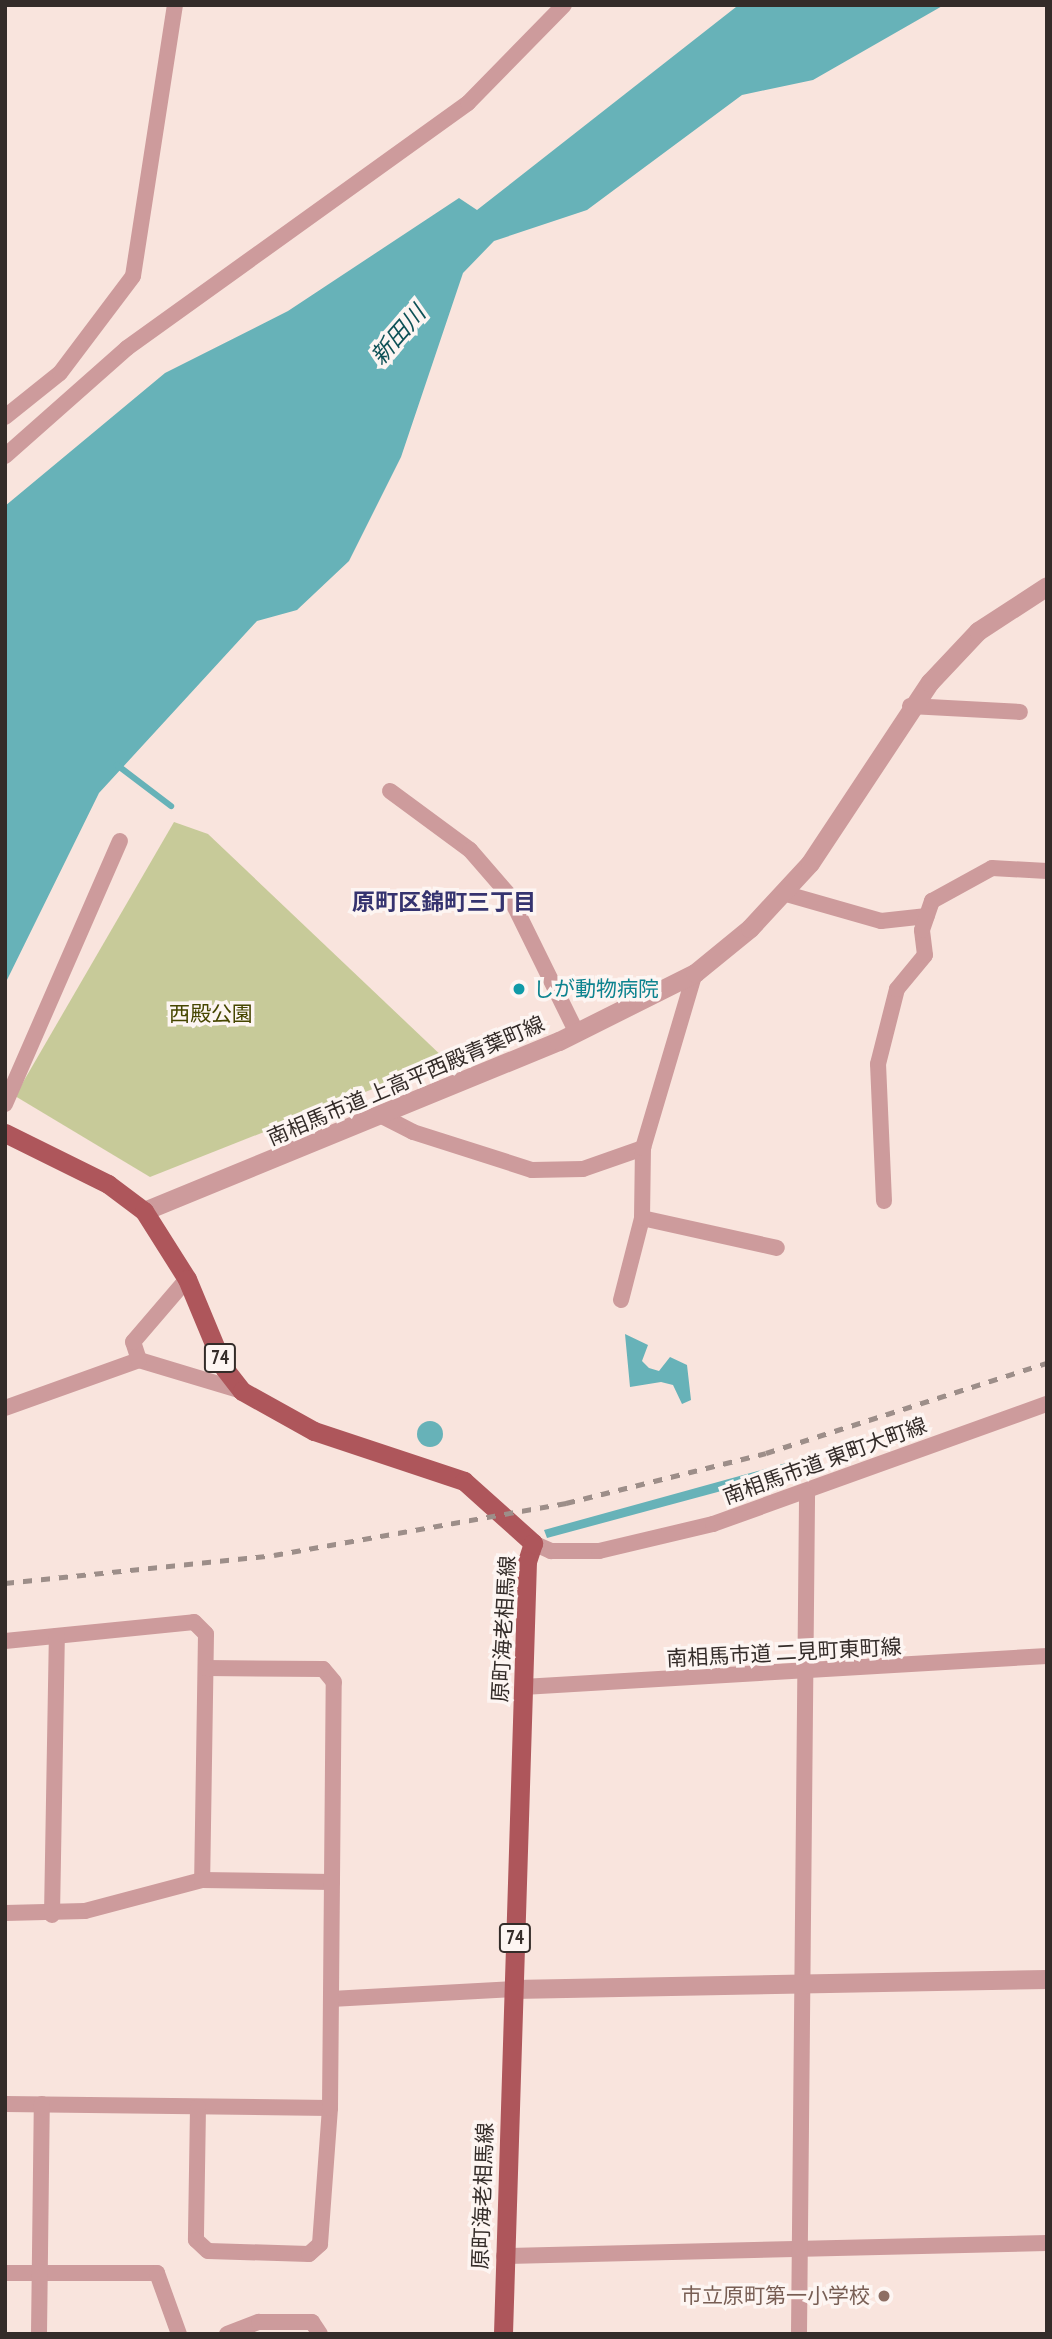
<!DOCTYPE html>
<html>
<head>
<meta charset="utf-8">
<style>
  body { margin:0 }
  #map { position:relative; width:1052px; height:2339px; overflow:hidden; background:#f9e4dd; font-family:"PT Sans Narrow","Noto Sans JP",sans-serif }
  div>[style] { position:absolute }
  .green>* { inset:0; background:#c7ca99 }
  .water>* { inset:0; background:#67b2b8 }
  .round { border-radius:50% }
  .stream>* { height:6px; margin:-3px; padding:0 3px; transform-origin:3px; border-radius:3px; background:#67b2b8 }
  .minor>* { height:16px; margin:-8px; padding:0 8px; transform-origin:8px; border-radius:8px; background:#cd9b9c }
  .tertiary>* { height:19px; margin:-9.5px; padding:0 9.5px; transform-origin:9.5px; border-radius:9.5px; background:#cd9b9c }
  .primary>* { height:19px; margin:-9.5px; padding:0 9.5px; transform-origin:9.5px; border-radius:9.5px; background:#ae565b }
  .rail>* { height:5px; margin-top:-2.5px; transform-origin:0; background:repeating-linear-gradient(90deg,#9d8e89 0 9px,transparent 0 18px) }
  .dots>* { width:19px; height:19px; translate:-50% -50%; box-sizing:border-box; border:4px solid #fdf5f2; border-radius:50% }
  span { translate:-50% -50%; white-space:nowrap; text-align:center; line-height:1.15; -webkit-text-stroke:7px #fdf5f2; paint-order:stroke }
  .shield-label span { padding:2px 5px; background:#fdf5f2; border:2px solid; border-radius:5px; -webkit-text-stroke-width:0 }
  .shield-label { font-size:19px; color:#342c29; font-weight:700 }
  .culture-label { font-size:21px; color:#0d838f }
  .left { translate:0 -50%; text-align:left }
  .park-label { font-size:21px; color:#464600 }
  .street-label { font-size:21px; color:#342c29 }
  .education-label { font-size:21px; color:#785e54 }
  .right { translate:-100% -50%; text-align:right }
  .water-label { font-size:23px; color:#0e5156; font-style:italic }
  .neighbourhood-label { font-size:23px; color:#35336f; font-weight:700 }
  .frame { position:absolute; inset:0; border:7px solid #342c29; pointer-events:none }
</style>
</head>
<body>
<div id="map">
  <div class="green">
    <i style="clip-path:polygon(174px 822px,208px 834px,446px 1060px,150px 1177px,15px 1096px)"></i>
  </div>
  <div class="water">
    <i style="clip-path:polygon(944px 5px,813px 80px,742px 95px,587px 210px,494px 241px,463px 273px,401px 457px,349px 561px,297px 610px,257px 621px,99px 793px,5px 984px,5px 506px,165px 373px,288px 311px,459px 198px,477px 210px,736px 7px)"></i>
    <i style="clip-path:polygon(625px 1334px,648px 1345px,642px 1361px,649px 1368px,659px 1371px,670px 1357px,687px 1365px,691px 1400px,682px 1404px,673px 1385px,661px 1382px,630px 1387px)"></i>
    <i class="round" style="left:417px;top:1421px;width:26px;height:26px"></i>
    <i style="clip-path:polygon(797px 1460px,803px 1469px,547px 1538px,544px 1530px)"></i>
  </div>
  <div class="stream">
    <i style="left:117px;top:765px;width:68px;rotate:37.2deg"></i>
  </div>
  <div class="minor">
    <i style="left:5px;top:417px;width:70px;rotate:-38.7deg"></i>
    <i style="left:60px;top:373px;width:121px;rotate:-53deg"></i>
    <i style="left:133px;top:276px;width:274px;rotate:-81.2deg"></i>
    <i style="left:5px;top:456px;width:163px;rotate:-41.5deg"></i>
    <i style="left:127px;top:348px;width:420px;rotate:-35.7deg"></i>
    <i style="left:468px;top:103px;width:137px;rotate:-45.6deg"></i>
    <i style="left:910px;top:706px;width:110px;rotate:3.1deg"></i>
    <i style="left:390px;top:791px;width:99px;rotate:36.4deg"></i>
    <i style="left:470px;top:850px;width:60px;rotate:49.1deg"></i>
    <i style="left:509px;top:895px;width:152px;rotate:63.8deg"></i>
    <i style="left:783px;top:893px;width:102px;rotate:15.9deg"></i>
    <i style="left:881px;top:921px;width:46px;rotate:-6.2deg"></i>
    <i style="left:5px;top:1104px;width:287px;rotate:-66.4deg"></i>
    <i style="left:380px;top:1115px;width:37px;rotate:27deg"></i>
    <i style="left:413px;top:1132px;width:125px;rotate:17.7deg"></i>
    <i style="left:532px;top:1170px;width:51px;rotate:-1.1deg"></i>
    <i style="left:583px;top:1169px;width:64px;rotate:-19.3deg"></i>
    <i style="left:884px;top:1201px;width:137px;rotate:-92.5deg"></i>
    <i style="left:878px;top:1064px;width:77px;rotate:-75.8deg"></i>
    <i style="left:897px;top:989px;width:44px;rotate:-50.5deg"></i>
    <i style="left:925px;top:955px;width:25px;rotate:-97deg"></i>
    <i style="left:922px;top:930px;width:31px;rotate:-71deg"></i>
    <i style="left:932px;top:901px;width:68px;rotate:-28.8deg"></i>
    <i style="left:992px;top:868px;width:55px;rotate:3.1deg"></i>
    <i style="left:642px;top:1218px;width:138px;rotate:12.5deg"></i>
    <i style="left:621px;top:1300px;width:85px;rotate:-75.6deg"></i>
    <i style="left:642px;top:1218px;width:70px;rotate:-89.2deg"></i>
    <i style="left:643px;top:1148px;width:183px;rotate:-73.5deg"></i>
    <i style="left:139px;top:1360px;width:108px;rotate:16.8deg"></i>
    <i style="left:5px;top:1408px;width:142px;rotate:-19.7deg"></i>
    <i style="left:139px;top:1360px;width:19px;rotate:-108deg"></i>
    <i style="left:133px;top:1342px;width:83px;rotate:-49.4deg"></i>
    <i style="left:533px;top:1543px;width:20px;rotate:24deg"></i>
    <i style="left:551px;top:1551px;width:48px"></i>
    <i style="left:599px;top:1551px;width:117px;rotate:-13.3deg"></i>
    <i style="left:713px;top:1524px;width:355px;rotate:-19.8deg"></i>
    <i style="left:5px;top:1641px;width:190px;rotate:-5.7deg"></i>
    <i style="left:194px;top:1622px;width:17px;rotate:45deg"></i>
    <i style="left:206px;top:1634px;width:246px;rotate:90.9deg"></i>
    <i style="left:523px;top:1687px;width:525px;rotate:-3.39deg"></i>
    <i style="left:5px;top:1913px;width:80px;rotate:-1.4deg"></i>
    <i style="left:85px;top:1911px;width:121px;rotate:-14.8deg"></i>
    <i style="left:202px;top:1880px;width:130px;rotate:0.9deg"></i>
    <i style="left:52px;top:1915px;width:279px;rotate:-89deg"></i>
    <i style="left:331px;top:1999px;width:182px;rotate:-3.1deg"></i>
    <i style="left:5px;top:2104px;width:325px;rotate:0.7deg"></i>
    <i style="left:198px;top:2107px;width:133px;rotate:90.9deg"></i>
    <i style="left:196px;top:2240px;width:16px;rotate:43deg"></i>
    <i style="left:208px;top:2251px;width:101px;rotate:1.7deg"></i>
    <i style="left:309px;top:2254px;width:15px;rotate:-42deg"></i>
    <i style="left:320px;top:2244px;width:136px;rotate:-85.8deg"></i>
    <i style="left:330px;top:2108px;width:426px;rotate:-89.5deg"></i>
    <i style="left:334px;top:1682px;width:17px;rotate:-130deg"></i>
    <i style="left:323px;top:1669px;width:117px;rotate:-179.5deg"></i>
    <i style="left:504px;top:2256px;width:543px;rotate:-1.37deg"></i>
    <i style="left:5px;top:2273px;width:152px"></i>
    <i style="left:157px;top:2273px;width:65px;rotate:70.2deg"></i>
    <i style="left:39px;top:2334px;width:230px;rotate:-89.3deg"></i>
    <i style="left:227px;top:2334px;width:34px;rotate:-21deg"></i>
    <i style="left:259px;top:2322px;width:53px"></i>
    <i style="left:312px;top:2322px;width:14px;rotate:56deg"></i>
    <i style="left:799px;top:2334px;width:839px;rotate:-89.45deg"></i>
  </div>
  <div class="tertiary">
    <i style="left:144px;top:1211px;width:448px;rotate:-22.3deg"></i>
    <i style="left:559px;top:1041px;width:152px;rotate:-26.6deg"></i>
    <i style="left:695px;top:973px;width:71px;rotate:-39.3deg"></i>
    <i style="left:750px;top:928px;width:88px;rotate:-47.3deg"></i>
    <i style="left:810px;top:863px;width:217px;rotate:-56.5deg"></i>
    <i style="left:930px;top:682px;width:70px;rotate:-46.7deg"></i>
    <i style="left:978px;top:631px;width:82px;rotate:-33.1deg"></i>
    <i style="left:513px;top:1989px;width:534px;rotate:-1.07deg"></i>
  </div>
  <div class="primary">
    <i style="left:5px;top:1133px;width:115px;rotate:26.3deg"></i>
    <i style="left:108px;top:1184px;width:45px;rotate:36.9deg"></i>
    <i style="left:144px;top:1211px;width:80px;rotate:57.7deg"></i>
    <i style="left:187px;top:1279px;width:96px;rotate:67.4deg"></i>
    <i style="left:224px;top:1368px;width:29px;rotate:52deg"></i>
    <i style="left:242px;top:1391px;width:82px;rotate:29.1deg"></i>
    <i style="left:314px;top:1431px;width:158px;rotate:18.4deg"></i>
    <i style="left:464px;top:1481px;width:93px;rotate:41.9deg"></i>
    <i style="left:533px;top:1543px;width:19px;rotate:108deg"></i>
    <i style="left:527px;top:1561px;width:773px;rotate:91.78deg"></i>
  </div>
  <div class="rail">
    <i style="left:5px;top:1583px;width:270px;rotate:-5.9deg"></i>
    <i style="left:274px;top:1555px;width:297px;rotate:-10.1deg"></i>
    <i style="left:566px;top:1503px;width:206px;rotate:-14deg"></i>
    <i style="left:766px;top:1453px;width:295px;rotate:-17.8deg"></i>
  </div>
  <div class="dots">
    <i style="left:519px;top:989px;background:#0f9aa8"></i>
    <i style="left:884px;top:2296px;background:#8d6e63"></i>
  </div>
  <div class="shield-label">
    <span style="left:220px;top:1358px">74</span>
    <span style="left:515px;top:1938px">74</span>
  </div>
  <div class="culture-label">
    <span class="left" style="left:533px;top:989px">しが動物病院</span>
  </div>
  <div class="park-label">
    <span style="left:211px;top:1014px">西殿公園</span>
  </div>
  <div class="street-label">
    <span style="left:406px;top:1081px;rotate:-23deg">南相馬市道 上高平西殿青葉町線</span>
    <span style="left:825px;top:1461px;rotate:-20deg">南相馬市道 東町大町線</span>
    <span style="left:504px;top:1629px;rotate:-87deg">原町海老相馬線</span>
    <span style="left:784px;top:1653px;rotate:-3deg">南相馬市道 二見町東町線</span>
    <span style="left:483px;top:2196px;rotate:-88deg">原町海老相馬線</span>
  </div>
  <div class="education-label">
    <span class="right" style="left:870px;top:2296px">市立原町第一小学校</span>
  </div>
  <div class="water-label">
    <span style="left:398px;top:335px;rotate:-49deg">新田川</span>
  </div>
  <div class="neighbourhood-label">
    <span style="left:444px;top:902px">原町区錦町三丁目</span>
  </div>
  <div class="frame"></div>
</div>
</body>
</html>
